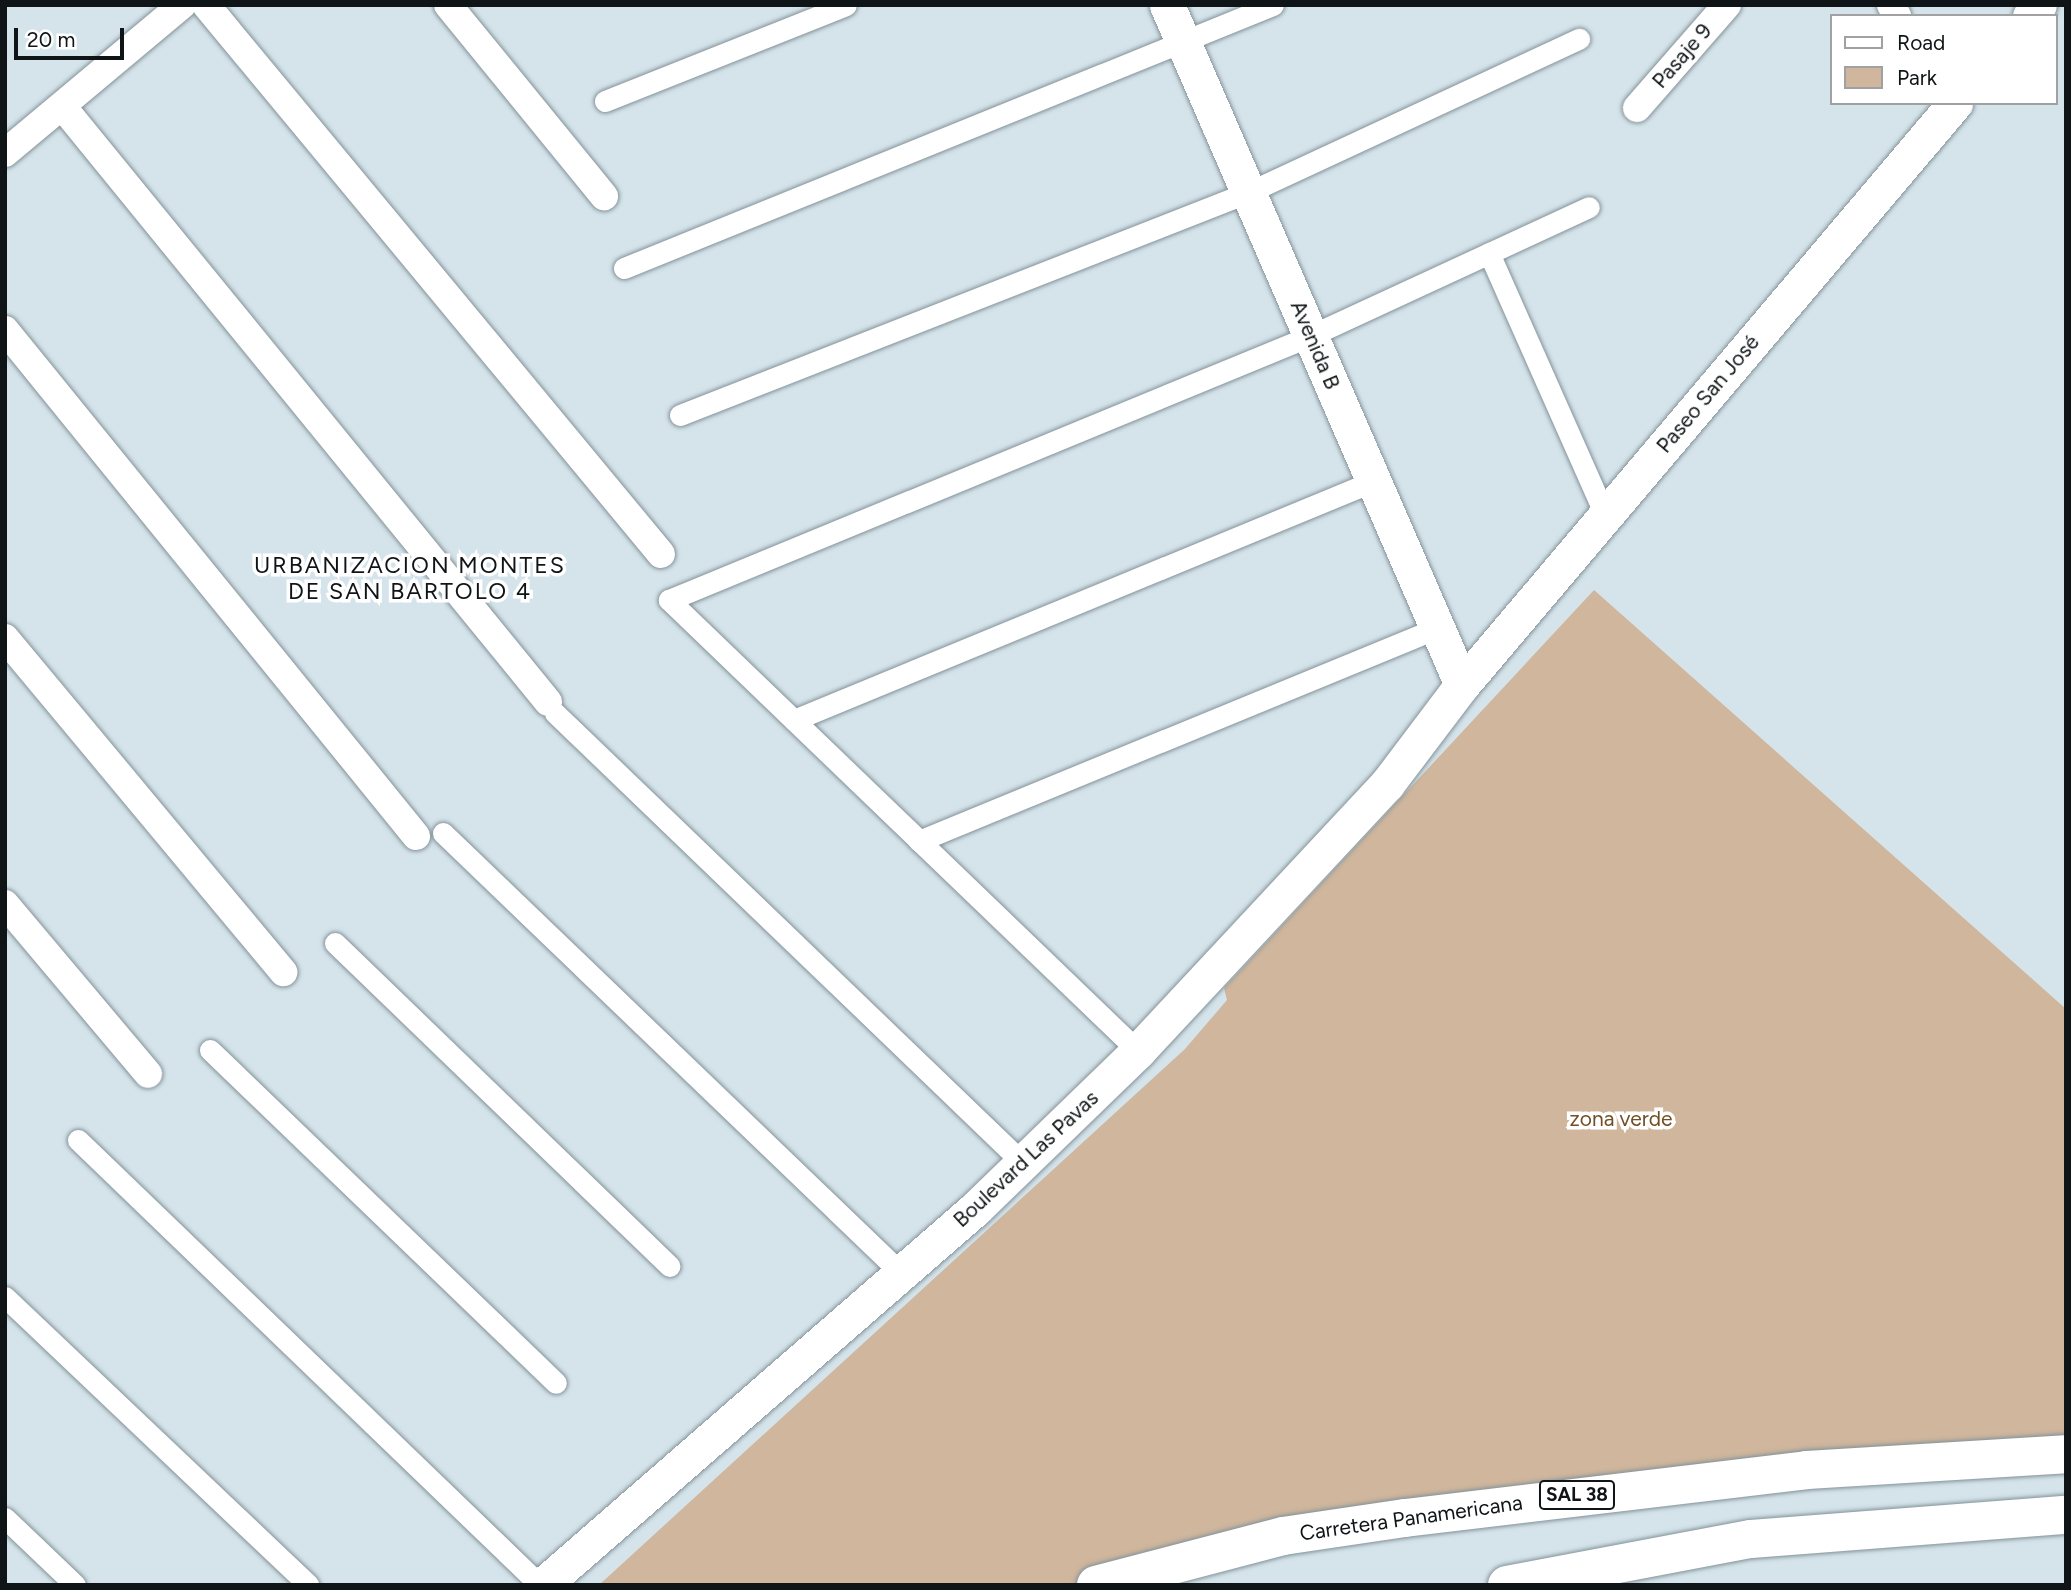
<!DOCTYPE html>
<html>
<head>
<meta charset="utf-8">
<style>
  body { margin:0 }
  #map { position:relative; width:2071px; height:1590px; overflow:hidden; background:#d5e4eb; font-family:Figtree,sans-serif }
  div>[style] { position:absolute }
  .green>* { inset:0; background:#cfb69d }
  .roads { filter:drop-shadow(0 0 2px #849299) drop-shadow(0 0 2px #849299) }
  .pedestrian>* { height:21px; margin:-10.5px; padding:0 10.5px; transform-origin:10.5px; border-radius:10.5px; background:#fff }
  .minor>* { height:28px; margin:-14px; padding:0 14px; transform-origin:14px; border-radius:14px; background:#fff }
  .tertiary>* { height:35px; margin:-17.5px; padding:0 17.5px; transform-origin:17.5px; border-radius:17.5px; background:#fff }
  .trunk>* { height:38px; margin:-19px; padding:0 19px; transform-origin:19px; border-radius:19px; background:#fff }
  span { translate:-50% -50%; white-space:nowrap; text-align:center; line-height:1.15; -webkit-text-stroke:7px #fff; paint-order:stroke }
  .shield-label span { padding:2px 5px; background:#fff; border:2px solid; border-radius:5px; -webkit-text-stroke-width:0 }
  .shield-label { font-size:19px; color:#0f1416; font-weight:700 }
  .street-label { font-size:21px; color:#0f1416 }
  .park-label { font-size:21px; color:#724e24 }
  .neighbourhood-label { font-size:23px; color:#0f1416; letter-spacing:2px }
  .frame { position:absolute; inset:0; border:7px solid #0f1416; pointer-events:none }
  .legend { position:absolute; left:1830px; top:14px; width:228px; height:91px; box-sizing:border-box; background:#fff; border:2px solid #9fa1a2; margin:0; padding:9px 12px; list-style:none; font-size:21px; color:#0f1416 }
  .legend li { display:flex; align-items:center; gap:14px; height:35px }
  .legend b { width:35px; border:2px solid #9fa1a2 }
  .scale { position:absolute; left:14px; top:28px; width:110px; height:32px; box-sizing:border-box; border:4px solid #0f1416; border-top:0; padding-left:9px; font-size:21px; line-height:24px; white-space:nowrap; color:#0f1416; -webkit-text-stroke:5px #fff; paint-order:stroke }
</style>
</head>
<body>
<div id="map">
  <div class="green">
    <i style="clip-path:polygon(1594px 590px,2066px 1009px,2066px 1455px,1581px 1495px,1107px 1585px,599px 1585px,1185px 1049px,1227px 1000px,1224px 988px)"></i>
  </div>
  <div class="roads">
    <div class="pedestrian">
      <i style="left:605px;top:101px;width:259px;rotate:-21.7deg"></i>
      <i style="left:1489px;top:253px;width:287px;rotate:66.1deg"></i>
      <i style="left:624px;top:268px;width:700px;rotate:-22.06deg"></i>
      <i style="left:680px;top:415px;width:611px;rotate:-21.4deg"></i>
      <i style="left:1249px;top:192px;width:364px;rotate:-24.9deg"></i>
      <i style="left:555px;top:713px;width:649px;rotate:43.88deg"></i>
      <i style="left:794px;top:720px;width:627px;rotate:-22.4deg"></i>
      <i style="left:443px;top:833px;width:635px;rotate:43.85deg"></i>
      <i style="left:919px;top:841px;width:560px;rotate:-22.35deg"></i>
      <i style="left:335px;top:943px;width:465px;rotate:44deg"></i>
      <i style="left:210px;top:1050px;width:480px;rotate:43.9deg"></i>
      <i style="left:1138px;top:1051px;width:651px;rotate:-136.12deg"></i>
      <i style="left:669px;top:600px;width:693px;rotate:-22.38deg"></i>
      <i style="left:1310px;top:336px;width:307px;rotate:-24.8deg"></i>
      <i style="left:78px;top:1140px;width:641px;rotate:43.93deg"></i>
      <i style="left:5px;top:1297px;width:418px;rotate:43.5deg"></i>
      <i style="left:5px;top:1518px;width:97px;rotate:43.7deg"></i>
    </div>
    <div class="minor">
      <i style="left:206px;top:5px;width:713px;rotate:50.35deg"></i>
      <i style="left:448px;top:5px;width:247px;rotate:50.8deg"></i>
      <i style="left:1891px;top:5px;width:13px;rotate:61deg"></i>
      <i style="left:62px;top:106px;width:769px;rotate:50.8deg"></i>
      <i style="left:1637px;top:108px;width:137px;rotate:-48.9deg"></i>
      <i style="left:5px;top:153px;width:231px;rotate:-39.9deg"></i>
      <i style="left:5px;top:330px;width:652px;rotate:50.91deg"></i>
      <i style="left:5px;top:638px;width:435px;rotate:50.2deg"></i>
      <i style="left:5px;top:904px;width:222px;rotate:49.9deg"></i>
    </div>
    <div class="tertiary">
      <i style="left:1167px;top:5px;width:741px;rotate:66.55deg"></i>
      <i style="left:2030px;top:16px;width:14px;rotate:-51deg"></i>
      <i style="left:543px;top:1585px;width:573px;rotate:-41.04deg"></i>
      <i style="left:975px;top:1209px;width:227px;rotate:-44.1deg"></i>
      <i style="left:1138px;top:1051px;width:365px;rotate:-47deg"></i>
      <i style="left:1387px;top:784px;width:124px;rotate:-52.9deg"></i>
      <i style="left:1462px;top:685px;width:763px;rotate:-49.73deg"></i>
    </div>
    <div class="trunk">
      <i style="left:1096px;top:1585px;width:193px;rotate:-14.7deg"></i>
      <i style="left:1283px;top:1536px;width:123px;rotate:-8.4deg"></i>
      <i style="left:1405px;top:1518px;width:405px;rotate:-6.8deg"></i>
      <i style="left:1807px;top:1470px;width:259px;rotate:-3.5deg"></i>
      <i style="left:1507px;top:1585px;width:248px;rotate:-10.7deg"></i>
      <i style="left:1751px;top:1539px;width:316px;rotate:-4.4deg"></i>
    </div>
  </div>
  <div class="shield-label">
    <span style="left:1577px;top:1495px">SAL 38</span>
  </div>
  <div class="street-label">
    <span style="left:1682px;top:56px;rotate:-49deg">Pasaje 9</span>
    <span style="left:1315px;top:345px;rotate:67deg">Avenida B</span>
    <span style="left:1708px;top:394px;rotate:-50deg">Paseo San José</span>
    <span style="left:1026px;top:1159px;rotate:-43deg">Boulevard Las Pavas</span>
    <span style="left:1411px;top:1518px;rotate:-8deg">Carretera Panamericana</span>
  </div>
  <div class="park-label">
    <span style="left:1621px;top:1119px">zona verde</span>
  </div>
  <div class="neighbourhood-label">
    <span style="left:410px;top:578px">URBANIZACION MONTES<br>DE SAN BARTOLO 4</span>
  </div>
  <div class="frame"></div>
  <ul class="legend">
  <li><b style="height:9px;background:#fff"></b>Road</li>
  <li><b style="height:19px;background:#cfb69d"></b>Park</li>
  </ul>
  <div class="scale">20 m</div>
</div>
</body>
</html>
